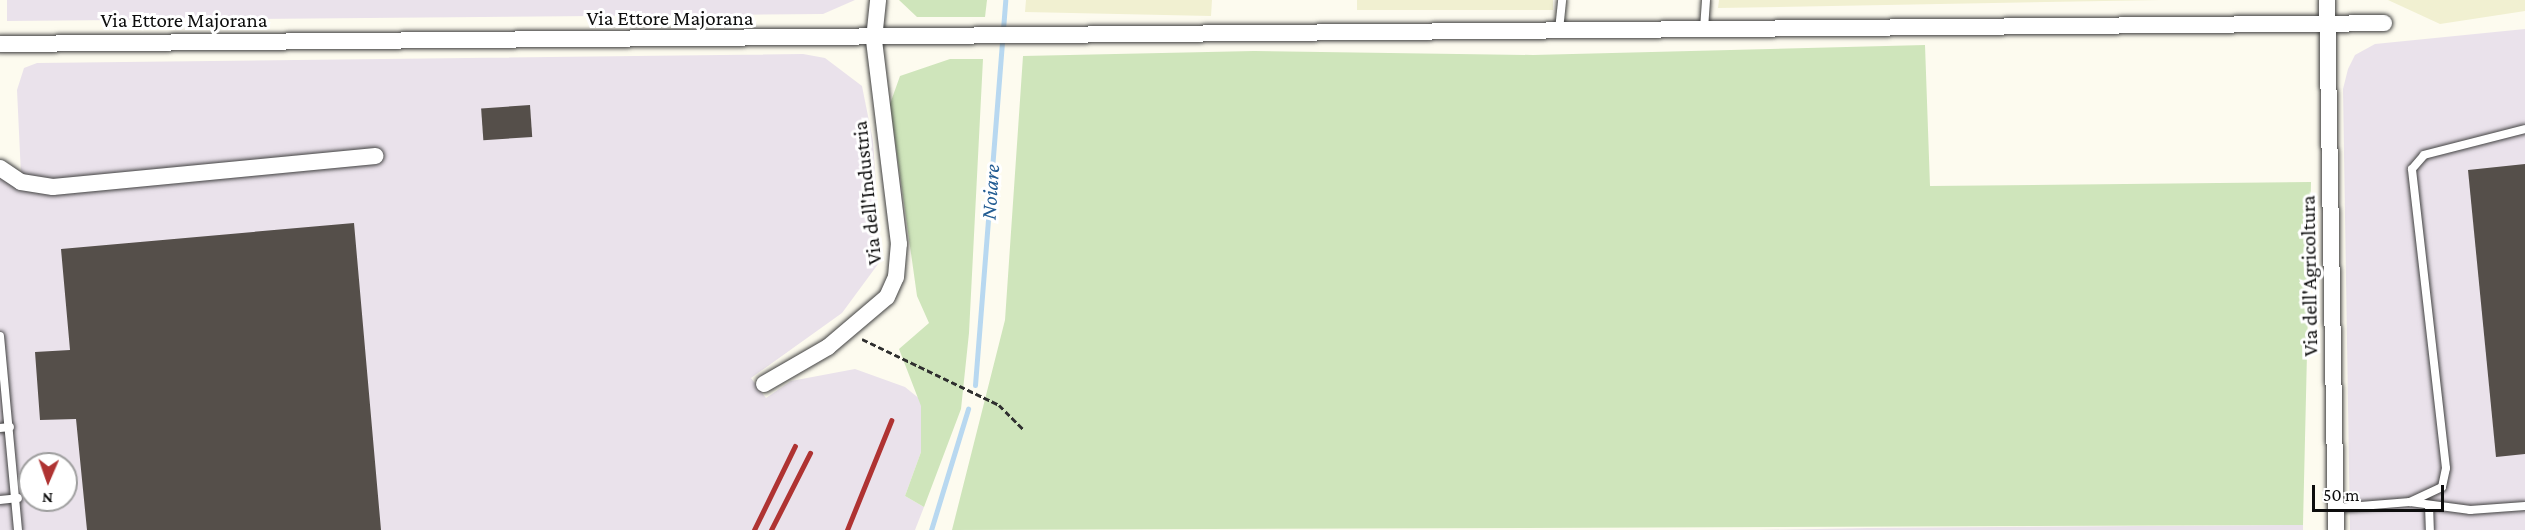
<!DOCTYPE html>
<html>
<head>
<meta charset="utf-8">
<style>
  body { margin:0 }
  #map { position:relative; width:2525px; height:530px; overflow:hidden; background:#fdfbef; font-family:"Crimson Pro",serif }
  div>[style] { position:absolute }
  .industrial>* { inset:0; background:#eae2eb }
  .farmland>* { inset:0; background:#f1f0d1; transform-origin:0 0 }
  .green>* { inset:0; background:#cfe5bb }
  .stream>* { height:5px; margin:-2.5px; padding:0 2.5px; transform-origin:2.5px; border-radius:2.5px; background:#b8d8f0 }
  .building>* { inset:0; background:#554f4a; transform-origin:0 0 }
  .path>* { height:3px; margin-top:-1.5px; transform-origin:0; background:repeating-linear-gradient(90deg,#2f2f2f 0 6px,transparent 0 9px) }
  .roads { filter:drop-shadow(0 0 2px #404040) drop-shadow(0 0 2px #404040) }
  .lane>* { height:8px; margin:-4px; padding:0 4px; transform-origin:4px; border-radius:4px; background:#fff }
  .street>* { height:16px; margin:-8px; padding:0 8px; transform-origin:8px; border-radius:8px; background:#fff }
  .rail>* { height:4.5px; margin:-2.25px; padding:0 2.25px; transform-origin:2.25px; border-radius:2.25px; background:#af3332 }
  span { translate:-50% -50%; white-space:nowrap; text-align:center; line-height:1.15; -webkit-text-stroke:6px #fff; paint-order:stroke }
  .street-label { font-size:21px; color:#0d0d0d }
  .water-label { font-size:22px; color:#225c93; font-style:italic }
  .north { position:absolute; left:18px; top:452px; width:60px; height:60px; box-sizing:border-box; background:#fff; border:2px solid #9e9e9e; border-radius:50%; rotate:182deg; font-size:16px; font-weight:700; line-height:24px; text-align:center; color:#0d0d0d }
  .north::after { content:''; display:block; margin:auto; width:21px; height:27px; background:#af3332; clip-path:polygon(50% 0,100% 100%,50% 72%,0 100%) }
  .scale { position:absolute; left:2312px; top:485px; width:132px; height:27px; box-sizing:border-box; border:3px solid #0d0d0d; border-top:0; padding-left:8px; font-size:18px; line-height:21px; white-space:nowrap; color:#0d0d0d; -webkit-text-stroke:4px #fff; paint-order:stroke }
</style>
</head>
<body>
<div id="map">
  <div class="industrial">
    <i style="clip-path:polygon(7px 0,855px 0,823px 14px,7px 21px)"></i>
    <i style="clip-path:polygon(2525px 29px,2525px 530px,2350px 530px,2343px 89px,2348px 69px,2355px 55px,2375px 44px)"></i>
    <i style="clip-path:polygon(evenodd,803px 54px,825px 58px,862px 86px,873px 141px,881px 260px,842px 313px,751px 378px,766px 398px,791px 381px,855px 369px,905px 387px,921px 400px,921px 452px,905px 496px,924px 507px,915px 530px,0 530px,0 176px,21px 175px,17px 90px,24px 68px,37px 63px,803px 54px,30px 464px,66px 464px,66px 500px,30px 500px,30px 464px)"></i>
    <i style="clip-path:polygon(2303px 525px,2303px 530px,1758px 530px,1868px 528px)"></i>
  </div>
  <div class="farmland">
    <i style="clip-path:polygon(1026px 0,1212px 0,1211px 16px,1025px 12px)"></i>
    <i style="left:1357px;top:0;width:196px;height:10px"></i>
    <i style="clip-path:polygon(1719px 0,2162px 0,1718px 8px)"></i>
    <i style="clip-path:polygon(2388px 0,2525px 0,2525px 11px,2440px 24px)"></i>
  </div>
  <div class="green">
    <i style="clip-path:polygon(899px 0,987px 0,985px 17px,917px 17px)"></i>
    <i style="clip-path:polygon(1925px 45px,1930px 186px,2311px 182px,2303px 525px,952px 530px,1005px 320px,1023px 56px,1254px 51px,1533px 55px)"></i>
    <i style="clip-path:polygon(950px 59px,983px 59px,969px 333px,961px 409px,924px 507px,905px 496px,921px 452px,921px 406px,899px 349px,929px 323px,917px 296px,890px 104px,900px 76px)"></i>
  </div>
  <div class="stream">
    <i style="left:975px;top:385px;width:386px;rotate:-85.5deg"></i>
    <i style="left:931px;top:530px;width:127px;rotate:-73deg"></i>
  </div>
  <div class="building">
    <i style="left:530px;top:105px;width:32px;height:49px;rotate:86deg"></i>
    <i style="clip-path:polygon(2525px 164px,2525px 454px,2496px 457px,2468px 170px)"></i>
    <i style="clip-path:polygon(354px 223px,381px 530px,87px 530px,76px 419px,40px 420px,35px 352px,70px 350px,61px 249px)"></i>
  </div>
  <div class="path">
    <i style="left:862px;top:339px;width:152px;rotate:25.7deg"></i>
    <i style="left:999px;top:405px;width:34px;rotate:45deg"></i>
  </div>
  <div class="roads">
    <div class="lane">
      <i style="left:1704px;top:29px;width:29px;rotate:-86deg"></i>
      <i style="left:1559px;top:30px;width:30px;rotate:-84deg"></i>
      <i style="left:0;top:336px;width:195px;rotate:84.7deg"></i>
      <i style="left:0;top:428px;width:10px;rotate:-6deg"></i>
      <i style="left:0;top:500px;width:18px;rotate:-6deg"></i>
      <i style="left:2410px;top:502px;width:35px;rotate:-25deg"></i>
      <i style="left:2442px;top:487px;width:19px;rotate:-78deg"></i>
      <i style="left:2446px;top:468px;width:301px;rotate:-96.5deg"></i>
      <i style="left:2412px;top:169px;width:18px;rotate:-49deg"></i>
      <i style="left:2424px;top:155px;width:104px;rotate:-14.4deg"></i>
      <i style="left:2429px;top:505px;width:25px;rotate:88deg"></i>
      <i style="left:2336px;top:508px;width:74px;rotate:-4.6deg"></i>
      <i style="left:2410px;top:502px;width:61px;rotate:7.6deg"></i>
      <i style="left:2470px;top:510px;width:55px;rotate:-4.2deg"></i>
    </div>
    <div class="street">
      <i style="left:2327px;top:0;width:530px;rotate:89.03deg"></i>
      <i style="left:0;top:44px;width:2384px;rotate:-0.5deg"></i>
      <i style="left:0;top:168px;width:25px;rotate:34deg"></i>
      <i style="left:21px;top:182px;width:32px;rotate:9deg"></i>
      <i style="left:53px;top:187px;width:324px;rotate:-5.5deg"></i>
      <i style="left:764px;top:384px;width:74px;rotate:-30deg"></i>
      <i style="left:828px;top:347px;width:77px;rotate:-40.3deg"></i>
      <i style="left:887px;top:297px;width:22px;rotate:-66deg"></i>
      <i style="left:896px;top:277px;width:33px;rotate:-85deg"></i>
      <i style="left:899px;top:244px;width:207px;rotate:-97deg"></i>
      <i style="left:874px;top:39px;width:39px;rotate:-84deg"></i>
    </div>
  </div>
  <div class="rail">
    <i style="left:754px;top:530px;width:93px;rotate:-64deg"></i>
    <i style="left:771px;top:530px;width:86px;rotate:-63.1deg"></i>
    <i style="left:847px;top:530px;width:118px;rotate:-68deg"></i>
  </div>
  <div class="street-label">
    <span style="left:670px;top:18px">Via Ettore Majorana</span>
    <span style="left:184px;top:20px">Via Ettore Majorana</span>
    <span style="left:867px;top:193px;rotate:-96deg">Via dell'Industria</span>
    <span style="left:2309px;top:276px;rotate:-91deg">Via dell'Agricoltura</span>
  </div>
  <div class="water-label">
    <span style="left:990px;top:192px;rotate:-86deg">Noiare</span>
  </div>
  <div class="north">N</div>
  <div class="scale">50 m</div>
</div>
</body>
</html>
